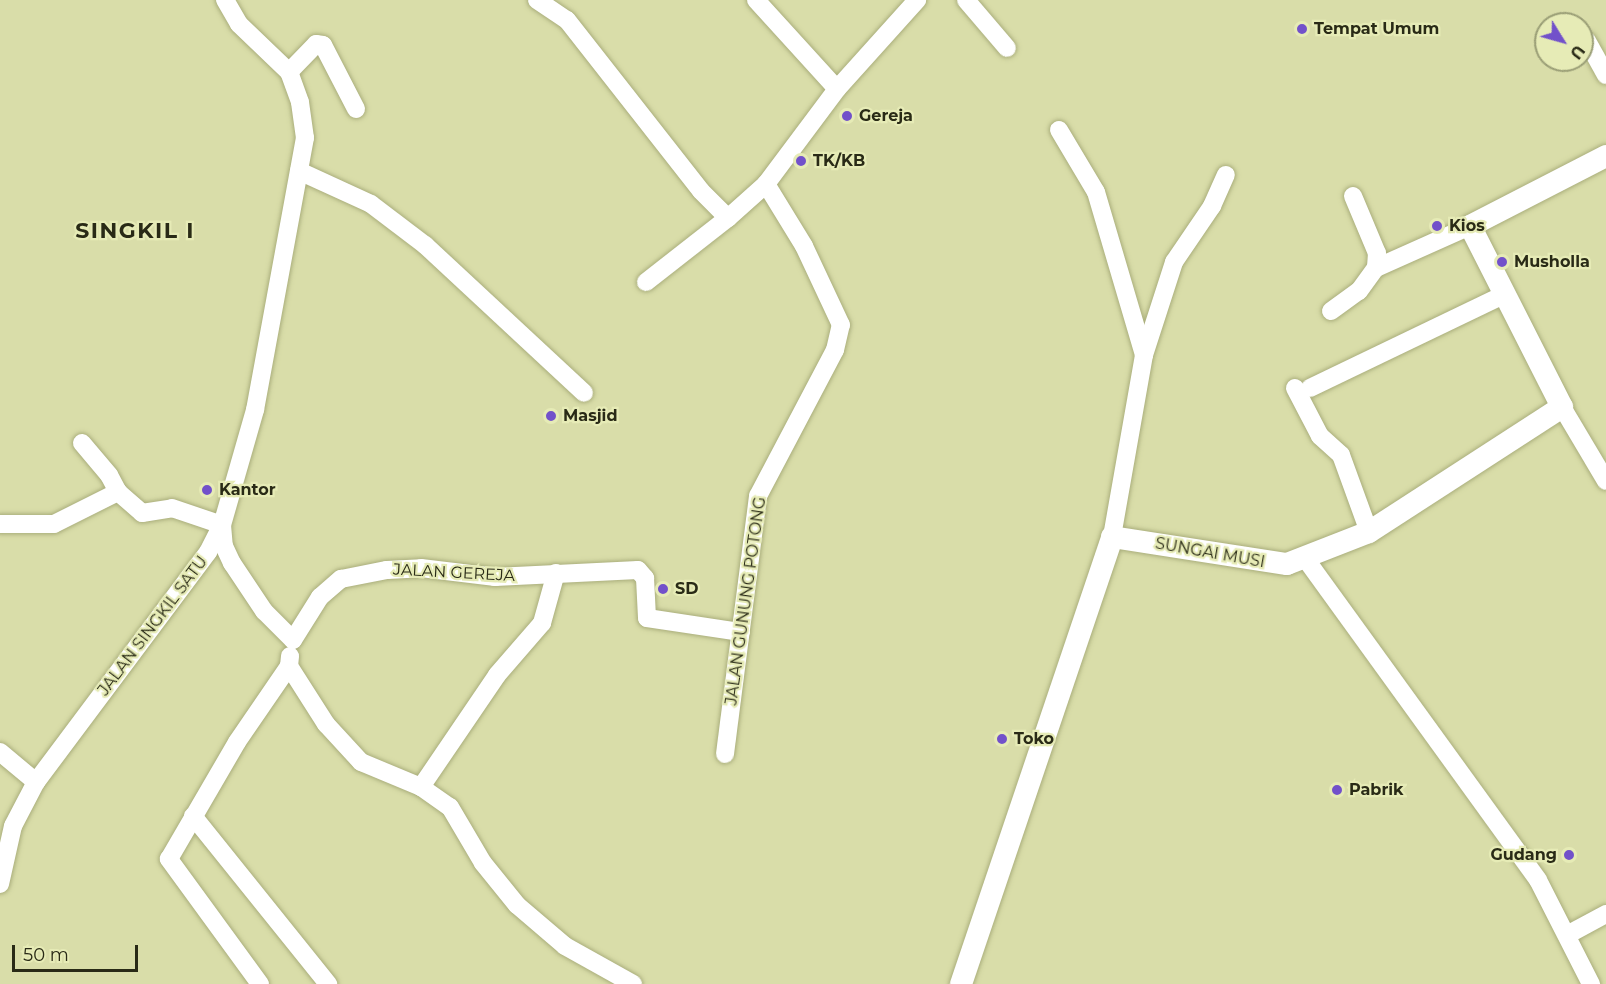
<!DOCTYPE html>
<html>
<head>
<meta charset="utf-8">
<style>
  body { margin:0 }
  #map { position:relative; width:1606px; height:984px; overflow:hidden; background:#d9dda9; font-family:Montserrat,sans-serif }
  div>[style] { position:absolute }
  .roads { filter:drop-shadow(0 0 2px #aaae7c) drop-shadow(0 0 2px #aaae7c) }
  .minor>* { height:18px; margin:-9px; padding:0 9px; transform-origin:9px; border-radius:9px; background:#fff }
  .tertiary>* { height:22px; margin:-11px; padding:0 11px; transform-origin:11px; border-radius:11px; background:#fff }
  .dots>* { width:16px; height:16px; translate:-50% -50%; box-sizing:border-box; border:3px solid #e6ebb6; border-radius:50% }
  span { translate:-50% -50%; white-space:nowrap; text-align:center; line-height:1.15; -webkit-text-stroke:4.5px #e6ebb6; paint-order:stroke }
  .poi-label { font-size:16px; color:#292a16; font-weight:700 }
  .left { translate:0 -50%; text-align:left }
  .right { translate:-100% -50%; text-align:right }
  .street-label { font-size:16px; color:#292a16 }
  .district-label { font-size:22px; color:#292a16; font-weight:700; letter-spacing:1.5px }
  .north { position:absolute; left:1534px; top:12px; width:60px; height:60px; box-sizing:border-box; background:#e6ebb6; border:2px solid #9a9e76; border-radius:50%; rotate:127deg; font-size:16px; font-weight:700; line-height:24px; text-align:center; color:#292a16 }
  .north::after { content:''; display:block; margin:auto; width:21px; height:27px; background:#7251ca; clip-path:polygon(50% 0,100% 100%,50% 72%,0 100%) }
  .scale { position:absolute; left:12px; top:945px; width:126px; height:27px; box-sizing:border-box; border:3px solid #292a16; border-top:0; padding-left:8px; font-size:18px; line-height:21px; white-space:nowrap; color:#292a16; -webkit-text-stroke:4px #e6ebb6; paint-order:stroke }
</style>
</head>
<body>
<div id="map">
  <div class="roads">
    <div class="minor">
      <i style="left:537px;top:0;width:36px;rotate:34deg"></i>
      <i style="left:567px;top:20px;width:217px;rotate:51.9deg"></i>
      <i style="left:701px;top:191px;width:38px;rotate:45deg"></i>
      <i style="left:728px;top:218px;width:51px;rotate:-41.8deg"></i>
      <i style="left:766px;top:184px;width:119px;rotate:-53.2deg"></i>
      <i style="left:837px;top:89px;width:120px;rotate:-48deg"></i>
      <i style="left:756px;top:0;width:120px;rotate:47.7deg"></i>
      <i style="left:966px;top:0;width:63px;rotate:49.5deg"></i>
      <i style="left:1587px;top:41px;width:39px;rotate:61deg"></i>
      <i style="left:289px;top:72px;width:39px;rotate:-46deg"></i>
      <i style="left:316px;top:44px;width:7px;rotate:8deg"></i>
      <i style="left:323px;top:45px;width:72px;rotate:62.7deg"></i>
      <i style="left:1059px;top:130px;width:72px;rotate:59.2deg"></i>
      <i style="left:1096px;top:192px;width:170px;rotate:73.6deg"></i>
      <i style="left:1144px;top:355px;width:185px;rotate:100deg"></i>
      <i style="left:299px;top:171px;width:79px;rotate:24.6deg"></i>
      <i style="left:371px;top:204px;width:68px;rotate:37.2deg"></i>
      <i style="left:425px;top:245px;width:217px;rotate:42.9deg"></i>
      <i style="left:1353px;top:196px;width:62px;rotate:67.2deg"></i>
      <i style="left:1377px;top:253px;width:15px;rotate:94deg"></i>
      <i style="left:646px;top:282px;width:104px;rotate:-38deg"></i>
      <i style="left:1331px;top:311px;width:34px;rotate:-36deg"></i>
      <i style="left:1359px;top:291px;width:29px;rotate:-54deg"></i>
      <i style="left:1376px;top:268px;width:103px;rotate:-24.1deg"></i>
      <i style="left:1144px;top:355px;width:98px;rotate:-72.1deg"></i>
      <i style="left:1174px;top:262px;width:68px;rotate:-55.8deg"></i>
      <i style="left:1212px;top:206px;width:34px;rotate:-66deg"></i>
      <i style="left:1295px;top:388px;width:54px;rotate:62.5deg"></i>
      <i style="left:1320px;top:436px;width:28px;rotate:42deg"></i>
      <i style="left:1341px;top:455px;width:82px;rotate:70deg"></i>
      <i style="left:1310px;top:388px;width:214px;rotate:-25.7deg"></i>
      <i style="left:1562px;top:407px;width:86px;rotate:59.3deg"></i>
      <i style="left:82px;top:443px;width:42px;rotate:49.8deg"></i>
      <i style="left:109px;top:475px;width:19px;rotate:62deg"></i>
      <i style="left:0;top:524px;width:54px"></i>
      <i style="left:54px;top:524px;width:72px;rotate:-26.6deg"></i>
      <i style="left:118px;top:492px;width:32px;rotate:41deg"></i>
      <i style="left:142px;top:513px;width:30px;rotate:-9deg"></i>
      <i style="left:172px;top:508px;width:53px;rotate:18.8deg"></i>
      <i style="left:222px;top:525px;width:21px;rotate:85deg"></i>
      <i style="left:224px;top:546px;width:19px;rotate:65deg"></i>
      <i style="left:232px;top:563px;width:58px;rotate:56.3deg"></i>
      <i style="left:264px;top:611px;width:41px;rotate:45deg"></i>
      <i style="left:293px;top:640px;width:51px;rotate:-57.9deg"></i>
      <i style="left:320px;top:597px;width:28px;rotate:-41deg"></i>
      <i style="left:341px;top:579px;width:47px;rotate:-11.1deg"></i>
      <i style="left:387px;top:570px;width:34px;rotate:-3deg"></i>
      <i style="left:421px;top:568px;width:75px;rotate:6.9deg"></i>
      <i style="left:495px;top:577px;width:143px;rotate:-2.8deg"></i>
      <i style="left:638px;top:570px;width:11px;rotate:49deg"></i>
      <i style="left:645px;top:578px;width:40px;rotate:87.1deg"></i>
      <i style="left:647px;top:618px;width:95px;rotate:8.5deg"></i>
      <i style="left:1305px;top:558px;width:397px;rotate:54.1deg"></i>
      <i style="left:1538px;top:880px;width:117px;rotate:63deg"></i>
      <i style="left:289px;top:666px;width:69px;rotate:57.5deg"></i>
      <i style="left:326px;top:724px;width:52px;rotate:47.4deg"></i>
      <i style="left:361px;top:762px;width:65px;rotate:22.6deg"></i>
      <i style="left:421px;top:787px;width:35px;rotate:35deg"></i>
      <i style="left:450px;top:807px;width:65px;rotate:59.5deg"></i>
      <i style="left:483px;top:863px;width:54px;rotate:51deg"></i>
      <i style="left:517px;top:905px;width:63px;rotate:40.5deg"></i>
      <i style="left:565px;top:946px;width:78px;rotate:29.2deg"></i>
      <i style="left:0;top:752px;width:47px;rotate:39.8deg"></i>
      <i style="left:725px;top:754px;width:260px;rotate:-82.7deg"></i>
      <i style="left:758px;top:496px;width:165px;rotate:-62.2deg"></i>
      <i style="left:835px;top:350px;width:26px;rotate:-77deg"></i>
      <i style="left:841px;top:325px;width:87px;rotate:-115.1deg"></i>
      <i style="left:804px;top:246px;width:73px;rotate:-121.5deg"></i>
      <i style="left:421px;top:787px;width:135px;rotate:-55.8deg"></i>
      <i style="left:497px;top:675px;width:69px;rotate:-49.1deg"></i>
      <i style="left:542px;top:623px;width:52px;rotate:-74.4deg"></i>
      <i style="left:193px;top:816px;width:216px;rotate:51.2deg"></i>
      <i style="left:0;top:884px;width:59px;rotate:-77.4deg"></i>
      <i style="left:13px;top:826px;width:50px;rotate:-62.4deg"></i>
      <i style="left:36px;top:782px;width:287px;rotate:-53.2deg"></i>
      <i style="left:208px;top:552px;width:30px;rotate:-63deg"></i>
      <i style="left:222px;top:525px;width:120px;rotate:-74deg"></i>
      <i style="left:255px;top:410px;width:277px;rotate:-79.6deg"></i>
      <i style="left:305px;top:138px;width:36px;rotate:-98deg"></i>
      <i style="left:300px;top:102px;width:32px;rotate:-110deg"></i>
      <i style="left:289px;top:72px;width:69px;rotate:-136.2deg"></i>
      <i style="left:239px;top:24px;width:28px;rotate:-120deg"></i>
      <i style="left:1567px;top:935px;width:44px;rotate:-28.3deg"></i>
      <i style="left:260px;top:984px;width:155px;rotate:-126.1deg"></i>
      <i style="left:169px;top:859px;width:135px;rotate:-59.8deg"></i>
      <i style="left:237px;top:742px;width:92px;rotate:-55.6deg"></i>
      <i style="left:289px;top:666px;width:10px;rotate:-84deg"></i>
    </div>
    <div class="tertiary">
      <i style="left:961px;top:984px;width:472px;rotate:-71.3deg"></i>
      <i style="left:1112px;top:537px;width:177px;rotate:8.8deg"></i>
      <i style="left:1287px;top:564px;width:88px;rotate:-21.3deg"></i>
      <i style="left:1369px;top:532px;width:230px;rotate:-32.9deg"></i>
      <i style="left:1562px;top:407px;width:203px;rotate:-116.9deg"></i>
      <i style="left:1470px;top:226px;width:153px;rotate:-27.2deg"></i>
    </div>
  </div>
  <div class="dots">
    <i style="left:1302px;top:29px;background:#7251ca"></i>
    <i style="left:847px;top:116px;background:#7251ca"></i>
    <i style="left:801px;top:161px;background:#7251ca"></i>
    <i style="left:1437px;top:226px;background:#7251ca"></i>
    <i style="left:1502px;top:262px;background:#7251ca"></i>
    <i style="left:551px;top:416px;background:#7251ca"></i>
    <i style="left:207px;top:490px;background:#7251ca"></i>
    <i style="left:663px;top:589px;background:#7251ca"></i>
    <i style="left:1002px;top:739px;background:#7251ca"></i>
    <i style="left:1337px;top:790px;background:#7251ca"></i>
    <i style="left:1569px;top:855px;background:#7251ca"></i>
  </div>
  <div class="poi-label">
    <span class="left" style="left:1314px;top:29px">Tempat Umum</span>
    <span class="left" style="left:859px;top:116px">Gereja</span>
    <span class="left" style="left:813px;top:161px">TK/KB</span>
    <span class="left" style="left:1449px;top:226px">Kios</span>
    <span class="left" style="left:1514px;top:262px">Musholla</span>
    <span class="left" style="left:563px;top:416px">Masjid</span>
    <span class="left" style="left:219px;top:490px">Kantor</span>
    <span class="left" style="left:675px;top:589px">SD</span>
    <span class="left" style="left:1014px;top:739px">Toko</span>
    <span class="left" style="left:1349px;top:790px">Pabrik</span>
    <span class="right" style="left:1557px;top:855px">Gudang</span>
  </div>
  <div class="street-label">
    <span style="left:1210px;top:553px;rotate:10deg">SUNGAI MUSI</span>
    <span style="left:454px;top:573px;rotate:3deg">JALAN GEREJA</span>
    <span style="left:746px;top:601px;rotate:-82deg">JALAN GUNUNG POTONG</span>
    <span style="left:153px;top:626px;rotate:-53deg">JALAN SINGKIL SATU</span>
  </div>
  <div class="district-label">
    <span style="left:135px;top:231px">SINGKIL I</span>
  </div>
  <div class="north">U</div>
  <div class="scale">50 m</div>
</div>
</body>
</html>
